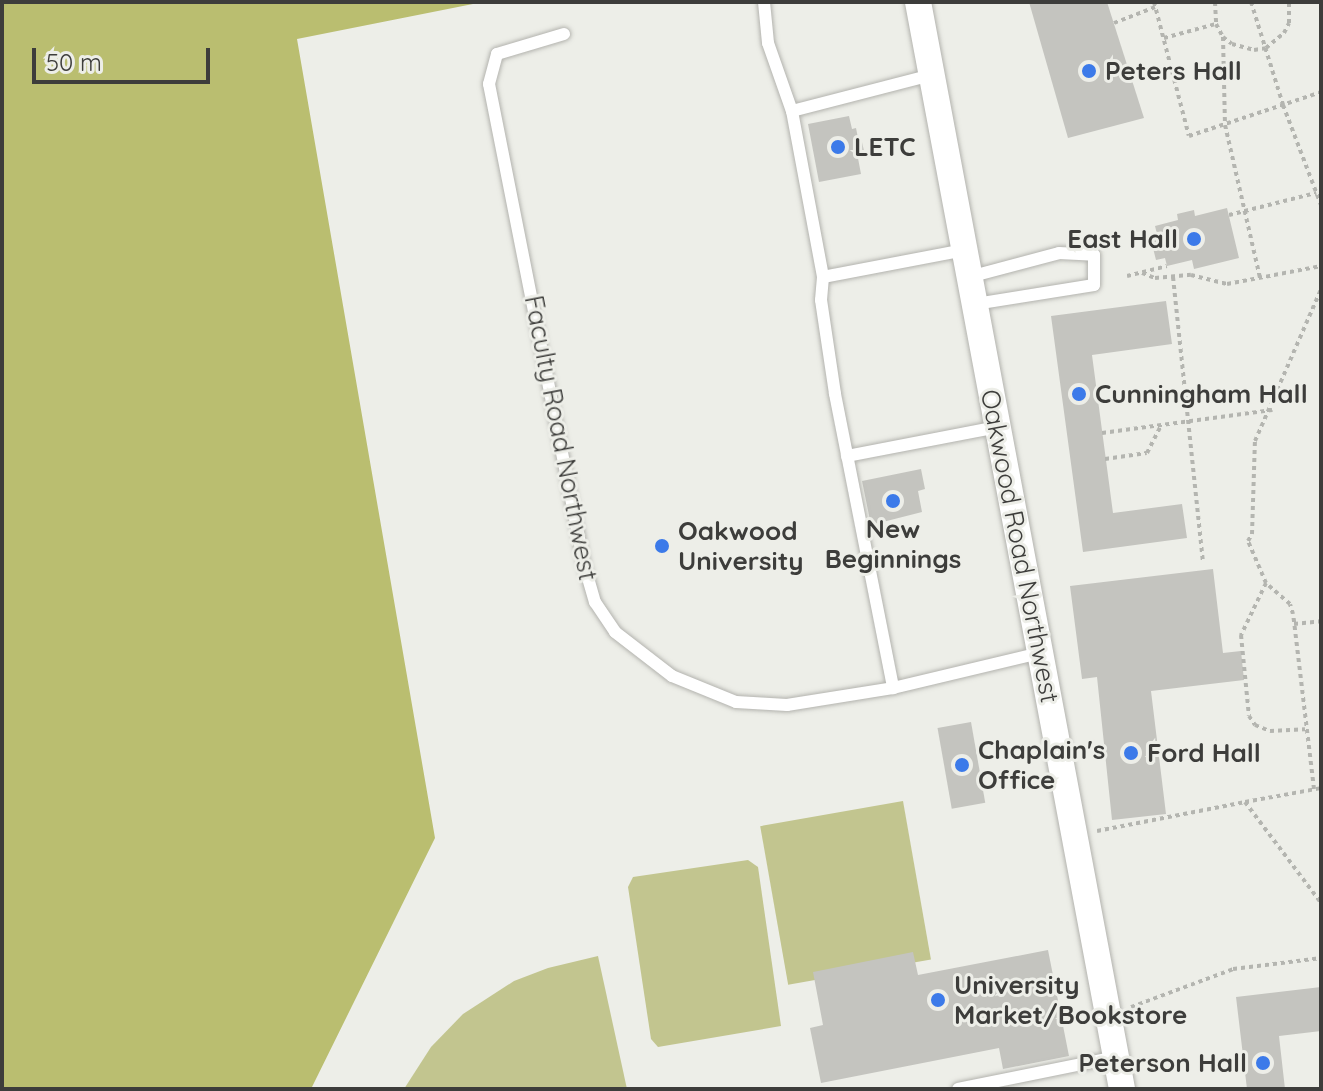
<!DOCTYPE html>
<html>
<head>
<meta charset="utf-8">
<style>
  body { margin:0 }
  #map { position:relative; width:1323px; height:1091px; overflow:hidden; background:#edeee8; font-family:Quicksand,sans-serif }
  div>[style] { position:absolute }
  .green>* { inset:0; background:#c2c58f; transform-origin:0 0 }
  .forest>* { inset:0; background:#babe70 }
  .building>* { inset:0; background:#c4c4bf; transform-origin:0 0 }
  .path>* { height:4px; margin-top:-2px; transform-origin:0; background:repeating-linear-gradient(90deg,#b4b5b0 0 4px,transparent 0 8px) }
  .roads { filter:drop-shadow(0 0 2px #b3b3ae) drop-shadow(0 0 2px #b3b3ae) }
  .service>* { height:12px; margin:-6px; padding:0 6px; transform-origin:6px; border-radius:6px; background:#fff }
  .minor>* { height:26px; margin:-13px; padding:0 13px; transform-origin:13px; border-radius:13px; background:#fff }
  .dots>* { width:22px; height:22px; translate:-50% -50%; box-sizing:border-box; border:4px solid #edeee8; border-radius:50% }
  span { translate:-50% -50%; white-space:nowrap; text-align:center; line-height:1.15; -webkit-text-stroke:6px #edeee8; paint-order:stroke }
  .poi-label { font-size:26px; color:#3d3d3b; font-weight:700 }
  .left { translate:0 -50%; text-align:left }
  .right { translate:-100% -50%; text-align:right }
  .street-label { font-size:26px; color:#3d3d3b }
  .frame { position:absolute; inset:0; border:4px solid #3d3d3b; pointer-events:none }
  .scale { position:absolute; left:32px; top:48px; width:178px; height:36px; box-sizing:border-box; border:4px solid #3d3d3b; border-top:0; padding-left:10px; font-size:24px; line-height:28px; white-space:nowrap; color:#3d3d3b; -webkit-text-stroke:6px #edeee8; paint-order:stroke }
</style>
</head>
<body>
<div id="map">
  <div class="green">
    <i style="left:903px;top:801px;width:161px;height:145px;rotate:80deg"></i>
    <i style="clip-path:polygon(748px 860px,758px 867px,781px 1026px,658px 1047px,651px 1039px,628px 887px,633px 877px)"></i>
    <i style="clip-path:polygon(598px 956px,627px 1089px,404px 1089px,431px 1047px,463px 1014px,514px 981px,548px 968px)"></i>
  </div>
  <div class="forest">
    <i style="clip-path:polygon(2px 2px,483px 2px,297px 39px,435px 838px,311px 1089px,2px 1089px)"></i>
  </div>
  <div class="building">
    <i style="clip-path:polygon(1029px 2px,1107px 2px,1144px 118px,1068px 138px)"></i>
    <i style="clip-path:polygon(849px 116px,852px 129px,856px 128px,859px 143px,862px 142px,864px 151px,857px 153px,861px 174px,819px 182px,808px 124px)"></i>
    <i style="clip-path:polygon(1227px 208px,1239px 258px,1194px 269px,1192px 260px,1167px 266px,1165px 258px,1156px 260px,1151px 240px,1158px 238px,1155px 226px,1178px 220px,1177px 214px,1194px 210px,1195px 216px)"></i>
    <i style="clip-path:polygon(1166px 301px,1172px 344px,1092px 355px,1113px 513px,1182px 504px,1187px 538px,1083px 552px,1051px 316px)"></i>
    <i style="clip-path:polygon(921px 469px,925px 489px,918px 491px,922px 512px,871px 525px,862px 481px)"></i>
    <i style="clip-path:polygon(1213px 569px,1223px 653px,1241px 651px,1244px 680px,1151px 691px,1166px 814px,1112px 820px,1097px 677px,1082px 679px,1070px 586px)"></i>
    <i style="left:971px;top:722px;width:82px;height:34px;rotate:80deg"></i>
    <i style="clip-path:polygon(1048px 950px,1069px 1056px,1003px 1069px,999px 1048px,821px 1083px,810px 1028px,823px 1025px,813px 972px,913px 952px,918px 975px)"></i>
    <i style="clip-path:polygon(1321px 987px,1321px 1031px,1279px 1036px,1285px 1089px,1247px 1089px,1236px 997px)"></i>
  </div>
  <div class="path">
    <i style="left:1154px;top:2px;width:138px;rotate:75.4deg"></i>
    <i style="left:1189px;top:136px;width:139px;rotate:-18.4deg"></i>
    <i style="left:1215px;top:2px;width:22px;rotate:87deg"></i>
    <i style="left:1216px;top:24px;width:15px;rotate:62deg"></i>
    <i style="left:1223px;top:37px;width:11px;rotate:38deg"></i>
    <i style="left:1232px;top:44px;width:23px;rotate:15deg"></i>
    <i style="left:1254px;top:50px;width:12px;rotate:-9deg"></i>
    <i style="left:1266px;top:48px;width:23px;rotate:-40deg"></i>
    <i style="left:1284px;top:33px;width:11px;rotate:-63deg"></i>
    <i style="left:1289px;top:23px;width:21px;rotate:-90deg"></i>
    <i style="left:1251px;top:2px;width:108px;rotate:72.7deg"></i>
    <i style="left:1283px;top:105px;width:107px;rotate:69.2deg"></i>
    <i style="left:1114px;top:23px;width:44px;rotate:-21.3deg"></i>
    <i style="left:1223px;top:37px;width:88px;rotate:88.7deg"></i>
    <i style="left:1225px;top:125px;width:157px;rotate:77.1deg"></i>
    <i style="left:1164px;top:38px;width:54px;rotate:-15.1deg"></i>
    <i style="left:1229px;top:215px;width:90px;rotate:-14.2deg"></i>
    <i style="left:1142px;top:273px;width:14px;rotate:21deg"></i>
    <i style="left:1155px;top:278px;width:36px;rotate:-5deg"></i>
    <i style="left:1191px;top:275px;width:37px;rotate:14deg"></i>
    <i style="left:1227px;top:284px;width:96px;rotate:-10.8deg"></i>
    <i style="left:1127px;top:276px;width:41px;rotate:-14deg"></i>
    <i style="left:1173px;top:277px;width:286px;rotate:84deg"></i>
    <i style="left:1102px;top:433px;width:172px;rotate:-7.7deg"></i>
    <i style="left:1105px;top:459px;width:42px;rotate:-8.1deg"></i>
    <i style="left:1147px;top:453px;width:31px;rotate:-63deg"></i>
    <i style="left:1266px;top:583px;width:58px;rotate:115.7deg"></i>
    <i style="left:1241px;top:635px;width:81px;rotate:84.4deg"></i>
    <i style="left:1249px;top:716px;width:11px;rotate:56deg"></i>
    <i style="left:1255px;top:725px;width:16px;rotate:22deg"></i>
    <i style="left:1270px;top:731px;width:35px;rotate:-3deg"></i>
    <i style="left:1294px;top:624px;width:27px;rotate:-6deg"></i>
    <i style="left:1314px;top:789px;width:176px;rotate:-96.8deg"></i>
    <i style="left:1293px;top:614px;width:10px;rotate:-107deg"></i>
    <i style="left:1290px;top:604px;width:32px;rotate:-139deg"></i>
    <i style="left:1266px;top:583px;width:46px;rotate:-113.2deg"></i>
    <i style="left:1248px;top:541px;width:8px;rotate:-60deg"></i>
    <i style="left:1252px;top:534px;width:93px;rotate:-88.2deg"></i>
    <i style="left:1255px;top:441px;width:166px;rotate:-66.5deg"></i>
    <i style="left:1245px;top:802px;width:77px;rotate:-10.4deg"></i>
    <i style="left:1097px;top:831px;width:151px;rotate:-11.1deg"></i>
    <i style="left:1245px;top:802px;width:126px;rotate:53deg"></i>
    <i style="left:1131px;top:1007px;width:109px;rotate:-20.4deg"></i>
    <i style="left:1233px;top:969px;width:89px;rotate:-7.1deg"></i>
  </div>
  <div class="roads">
    <div class="service">
      <i style="left:764px;top:2px;width:41px;rotate:84.4deg"></i>
      <i style="left:768px;top:43px;width:72px;rotate:70.6deg"></i>
      <i style="left:792px;top:111px;width:169px;rotate:79.4deg"></i>
      <i style="left:823px;top:277px;width:23px;rotate:95deg"></i>
      <i style="left:821px;top:300px;width:95px;rotate:81.5deg"></i>
      <i style="left:835px;top:394px;width:300px;rotate:78.8deg"></i>
      <i style="left:564px;top:34px;width:70px;rotate:163.4deg"></i>
      <i style="left:497px;top:54px;width:31px;rotate:105deg"></i>
      <i style="left:489px;top:84px;width:489px;rotate:78.8deg"></i>
      <i style="left:584px;top:564px;width:40px;rotate:74deg"></i>
      <i style="left:595px;top:602px;width:36px;rotate:56deg"></i>
      <i style="left:615px;top:632px;width:72px;rotate:37.7deg"></i>
      <i style="left:672px;top:676px;width:69px;rotate:22.1deg"></i>
      <i style="left:736px;top:702px;width:51px;rotate:3.4deg"></i>
      <i style="left:787px;top:705px;width:107px;rotate:-9.1deg"></i>
      <i style="left:893px;top:688px;width:151px;rotate:-13.4deg"></i>
      <i style="left:792px;top:111px;width:144px;rotate:-14.5deg"></i>
      <i style="left:823px;top:277px;width:144px;rotate:-10.8deg"></i>
      <i style="left:969px;top:277px;width:93px;rotate:-14.9deg"></i>
      <i style="left:1059px;top:253px;width:35px;rotate:3deg"></i>
      <i style="left:1094px;top:255px;width:30px;rotate:90deg"></i>
      <i style="left:1094px;top:285px;width:121px;rotate:170.9deg"></i>
      <i style="left:847px;top:456px;width:154px;rotate:-10.9deg"></i>
      <i style="left:958px;top:1089px;width:161px;rotate:-11.4deg"></i>
    </div>
    <div class="minor">
      <i style="left:918px;top:2px;width:1106px;rotate:79.37deg"></i>
    </div>
  </div>
  <div class="dots">
    <i style="left:1089px;top:71px;background:#3c7ae9"></i>
    <i style="left:838px;top:147px;background:#3c7ae9"></i>
    <i style="left:1194px;top:239px;background:#3c7ae9"></i>
    <i style="left:1079px;top:394px;background:#3c7ae9"></i>
    <i style="left:893px;top:501px;background:#3c7ae9"></i>
    <i style="left:662px;top:546px;background:#3c7ae9"></i>
    <i style="left:1131px;top:753px;background:#3c7ae9"></i>
    <i style="left:962px;top:765px;background:#3c7ae9"></i>
    <i style="left:938px;top:1000px;background:#3c7ae9"></i>
    <i style="left:1263px;top:1063px;background:#3c7ae9"></i>
  </div>
  <div class="poi-label">
    <span class="left" style="left:1105px;top:71px">Peters Hall</span>
    <span class="left" style="left:854px;top:147px">LETC</span>
    <span class="right" style="left:1178px;top:239px">East Hall</span>
    <span class="left" style="left:1095px;top:394px">Cunningham Hall</span>
    <span style="left:893px;top:544px">New<br>Beginnings</span>
    <span class="left" style="left:678px;top:546px">Oakwood<br>University</span>
    <span class="left" style="left:978px;top:765px">Chaplain's<br>Office</span>
    <span class="left" style="left:1147px;top:753px">Ford Hall</span>
    <span class="left" style="left:954px;top:1000px">University<br>Market/Bookstore</span>
    <span class="right" style="left:1247px;top:1063px">Peterson Hall</span>
  </div>
  <div class="street-label">
    <span style="left:561px;top:438px;rotate:79deg">Faculty Road Northwest</span>
    <span style="left:1020px;top:546px;rotate:79deg">Oakwood Road Northwest</span>
  </div>
  <div class="frame"></div>
  <div class="scale">50 m</div>
</div>
</body>
</html>
